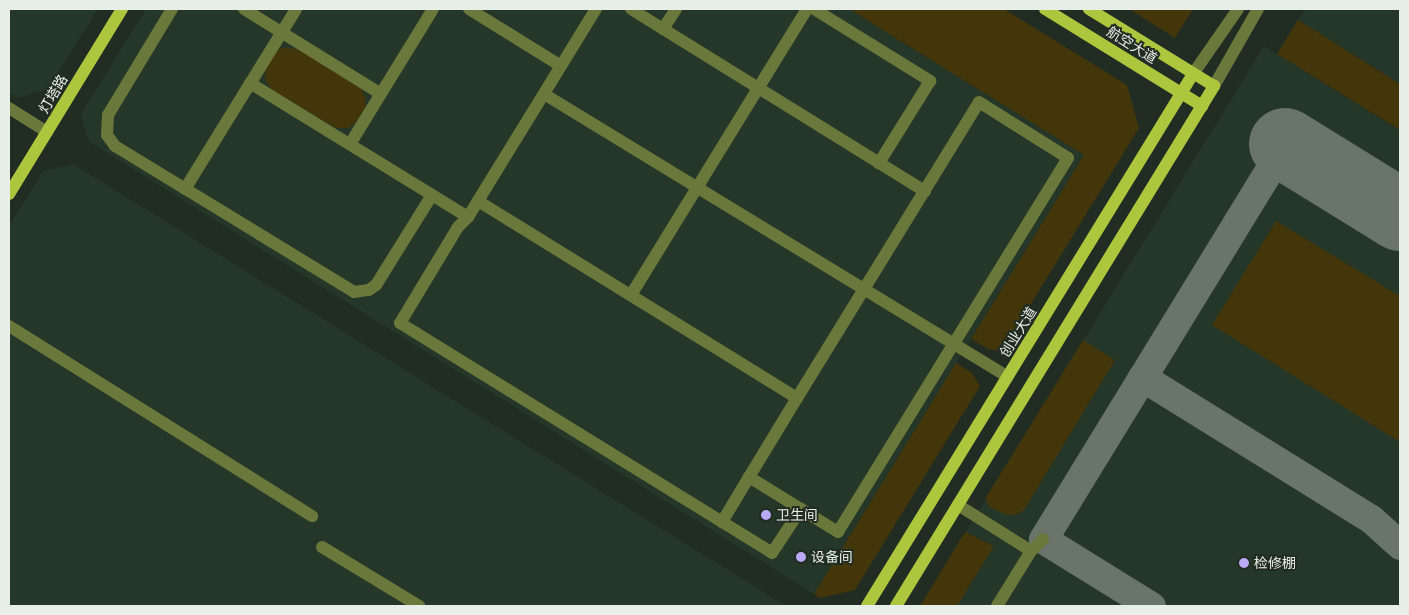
<!DOCTYPE html>
<html>
<head>
<meta charset="utf-8">
<style>
  body { margin:0 }
  #map { position:relative; width:1409px; height:615px; overflow:hidden; background:#212d22; font-family:"Playfair Display","Noto Sans SC",serif }
  div>[style] { position:absolute }
  .built>* { inset:0; background:#253728 }
  .green>* { inset:0; background:#44360b }
  .taxiway>* { height:29px; margin:-14.5px; padding:0 14.5px; transform-origin:14.5px; border-radius:14.5px; background:#69746a }
  .runway>* { height:72px; margin:-36px; padding:0 36px; transform-origin:36px; border-radius:36px; background:#69746a }
  .minor>* { height:12px; margin:-6px; padding:0 6px; transform-origin:6px; border-radius:6px; background:#6b783c }
  .major>* { height:12px; margin:-6px; padding:0 6px; transform-origin:6px; border-radius:6px; background:#adc63d }
  .dots>* { width:14px; height:14px; translate:-50% -50%; box-sizing:border-box; border:2px solid #212d22; border-radius:50% }
  span { translate:-50% -50%; white-space:nowrap; text-align:center; line-height:1.15; -webkit-text-stroke:4px #212d22; paint-order:stroke }
  .street-label { font-size:14px; color:#e7efe8 }
  .poi-label { font-size:14px; color:#e7efe8 }
  .left { translate:0 -50%; text-align:left }
  .frame { position:absolute; inset:0; border:10px solid #e7efe8; pointer-events:none }
</style>
</head>
<body>
<div id="map">
  <div class="built">
    <i style="clip-path:polygon(9px 9px,98px 9px,48px 89px,17px 98px,9px 93px)"></i>
    <i style="clip-path:polygon(146px 9px,849px 9px,1084px 155px,814px 594px,88px 141px,81px 114px)"></i>
    <i style="clip-path:polygon(1305px 9px,1400px 9px,1400px 84px,1298px 20px)"></i>
    <i style="clip-path:polygon(1264px 46px,1400px 131px,1400px 606px,920px 606px)"></i>
    <i style="clip-path:polygon(73px 164px,786px 606px,9px 606px,9px 226px,43px 171px)"></i>
  </div>
  <div class="green">
    <i style="clip-path:polygon(849px 9px,1004px 9px,1127px 85px,1139px 128px,1002px 351px,988px 349px,971px 339px,1084px 155px)"></i>
    <i style="clip-path:polygon(1129px 9px,1193px 9px,1175px 38px)"></i>
    <i style="clip-path:polygon(1298px 20px,1400px 84px,1400px 130px,1277px 54px)"></i>
    <i style="clip-path:polygon(287px 47px,299px 50px,360px 87px,365px 96px,366px 106px,356px 122px,349px 128px,336px 128px,271px 89px,265px 79px,266px 68px,278px 50px)"></i>
    <i style="clip-path:polygon(1276px 221px,1400px 296px,1400px 442px,1212px 325px)"></i>
    <i style="clip-path:polygon(1083px 340px,1115px 360px,1024px 510px,1016px 515px,1004px 514px,990px 507px,985px 499px)"></i>
    <i style="clip-path:polygon(956px 363px,972px 373px,980px 386px,855px 590px,820px 598px,814px 594px)"></i>
    <i style="clip-path:polygon(965px 532px,994px 546px,957px 606px,920px 606px)"></i>
  </div>
  <div class="taxiway">
    <i style="left:1142px;top:377px;width:269px;rotate:31.8deg"></i>
    <i style="left:1371px;top:519px;width:39px;rotate:42deg"></i>
    <i style="left:1151px;top:606px;width:127px;rotate:-148.2deg"></i>
    <i style="left:1043px;top:539px;width:463px;rotate:-58.5deg"></i>
  </div>
  <div class="runway">
    <i style="left:1285px;top:144px;width:135px;rotate:31.7deg"></i>
  </div>
  <div class="minor">
    <i style="left:172px;top:9px;width:124px;rotate:121.1deg"></i>
    <i style="left:108px;top:115px;width:20px;rotate:93deg"></i>
    <i style="left:107px;top:135px;width:14px;rotate:54deg"></i>
    <i style="left:115px;top:146px;width:280px;rotate:31.4deg"></i>
    <i style="left:354px;top:292px;width:15px;rotate:-8deg"></i>
    <i style="left:369px;top:290px;width:9px;rotate:-36deg"></i>
    <i style="left:376px;top:285px;width:106px;rotate:-58.1deg"></i>
    <i style="left:244px;top:9px;width:161px;rotate:31.8deg"></i>
    <i style="left:469px;top:9px;width:108px;rotate:31.8deg"></i>
    <i style="left:631px;top:9px;width:346px;rotate:31.8deg"></i>
    <i style="left:814px;top:9px;width:137px;rotate:31.8deg"></i>
    <i style="left:930px;top:81px;width:97px;rotate:121.9deg"></i>
    <i style="left:663px;top:29px;width:24px;rotate:-57deg"></i>
    <i style="left:1193px;top:74px;width:79px;rotate:-55.3deg"></i>
    <i style="left:250px;top:83px;width:256px;rotate:31.6deg"></i>
    <i style="left:468px;top:217px;width:244px;rotate:-58.4deg"></i>
    <i style="left:1214px;top:86px;width:89px;rotate:-60.3deg"></i>
    <i style="left:544px;top:94px;width:543px;rotate:31.38deg"></i>
    <i style="left:9px;top:108px;width:45px;rotate:32.3deg"></i>
    <i style="left:350px;top:144px;width:158px;rotate:-58.4deg"></i>
    <i style="left:185px;top:189px;width:211px;rotate:-58.3deg"></i>
    <i style="left:478px;top:201px;width:375px;rotate:31.7deg"></i>
    <i style="left:468px;top:217px;width:14px;rotate:135deg"></i>
    <i style="left:458px;top:227px;width:112px;rotate:121.1deg"></i>
    <i style="left:400px;top:323px;width:437px;rotate:31.7deg"></i>
    <i style="left:772px;top:553px;width:53px;rotate:-56.6deg"></i>
    <i style="left:631px;top:295px;width:336px;rotate:-58.4deg"></i>
    <i style="left:9px;top:326px;width:358px;rotate:32.1deg"></i>
    <i style="left:958px;top:505px;width:86px;rotate:32.2deg"></i>
    <i style="left:1031px;top:551px;width:17px;rotate:-45deg"></i>
    <i style="left:722px;top:522px;width:52px;rotate:-59deg"></i>
    <i style="left:749px;top:477px;width:92px;rotate:-58.7deg"></i>
    <i style="left:797px;top:398px;width:347px;rotate:-58.4deg"></i>
    <i style="left:979px;top:102px;width:105px;rotate:32.2deg"></i>
    <i style="left:1068px;top:158px;width:439px;rotate:121.6deg"></i>
    <i style="left:838px;top:532px;width:105px;rotate:-148.3deg"></i>
    <i style="left:322px;top:547px;width:114px;rotate:31.3deg"></i>
    <i style="left:997px;top:606px;width:65px;rotate:-58.3deg"></i>
  </div>
  <div class="major">
    <i style="left:1045px;top:9px;width:185px;rotate:31.7deg"></i>
    <i style="left:9px;top:194px;width:217px;rotate:-58.6deg"></i>
    <i style="left:867px;top:606px;width:624px;rotate:-58.5deg"></i>
    <i style="left:896px;top:606px;width:610px;rotate:-58.55deg"></i>
    <i style="left:1214px;top:86px;width:147px;rotate:-148.4deg"></i>
  </div>
  <div class="dots">
    <i style="left:766px;top:515px;background:#baaaf6"></i>
    <i style="left:801px;top:557px;background:#baaaf6"></i>
    <i style="left:1244px;top:563px;background:#baaaf6"></i>
  </div>
  <div class="street-label">
    <span style="left:1132px;top:45px;rotate:32deg">航空大道</span>
    <span style="left:53px;top:94px;rotate:-59deg">灯塔路</span>
    <span style="left:1018px;top:332px;rotate:-58deg">创业大道</span>
  </div>
  <div class="poi-label">
    <span class="left" style="left:776px;top:515px">卫生间</span>
    <span class="left" style="left:811px;top:557px">设备间</span>
    <span class="left" style="left:1254px;top:563px">检修棚</span>
  </div>
  <div class="frame"></div>
</div>
</body>
</html>
